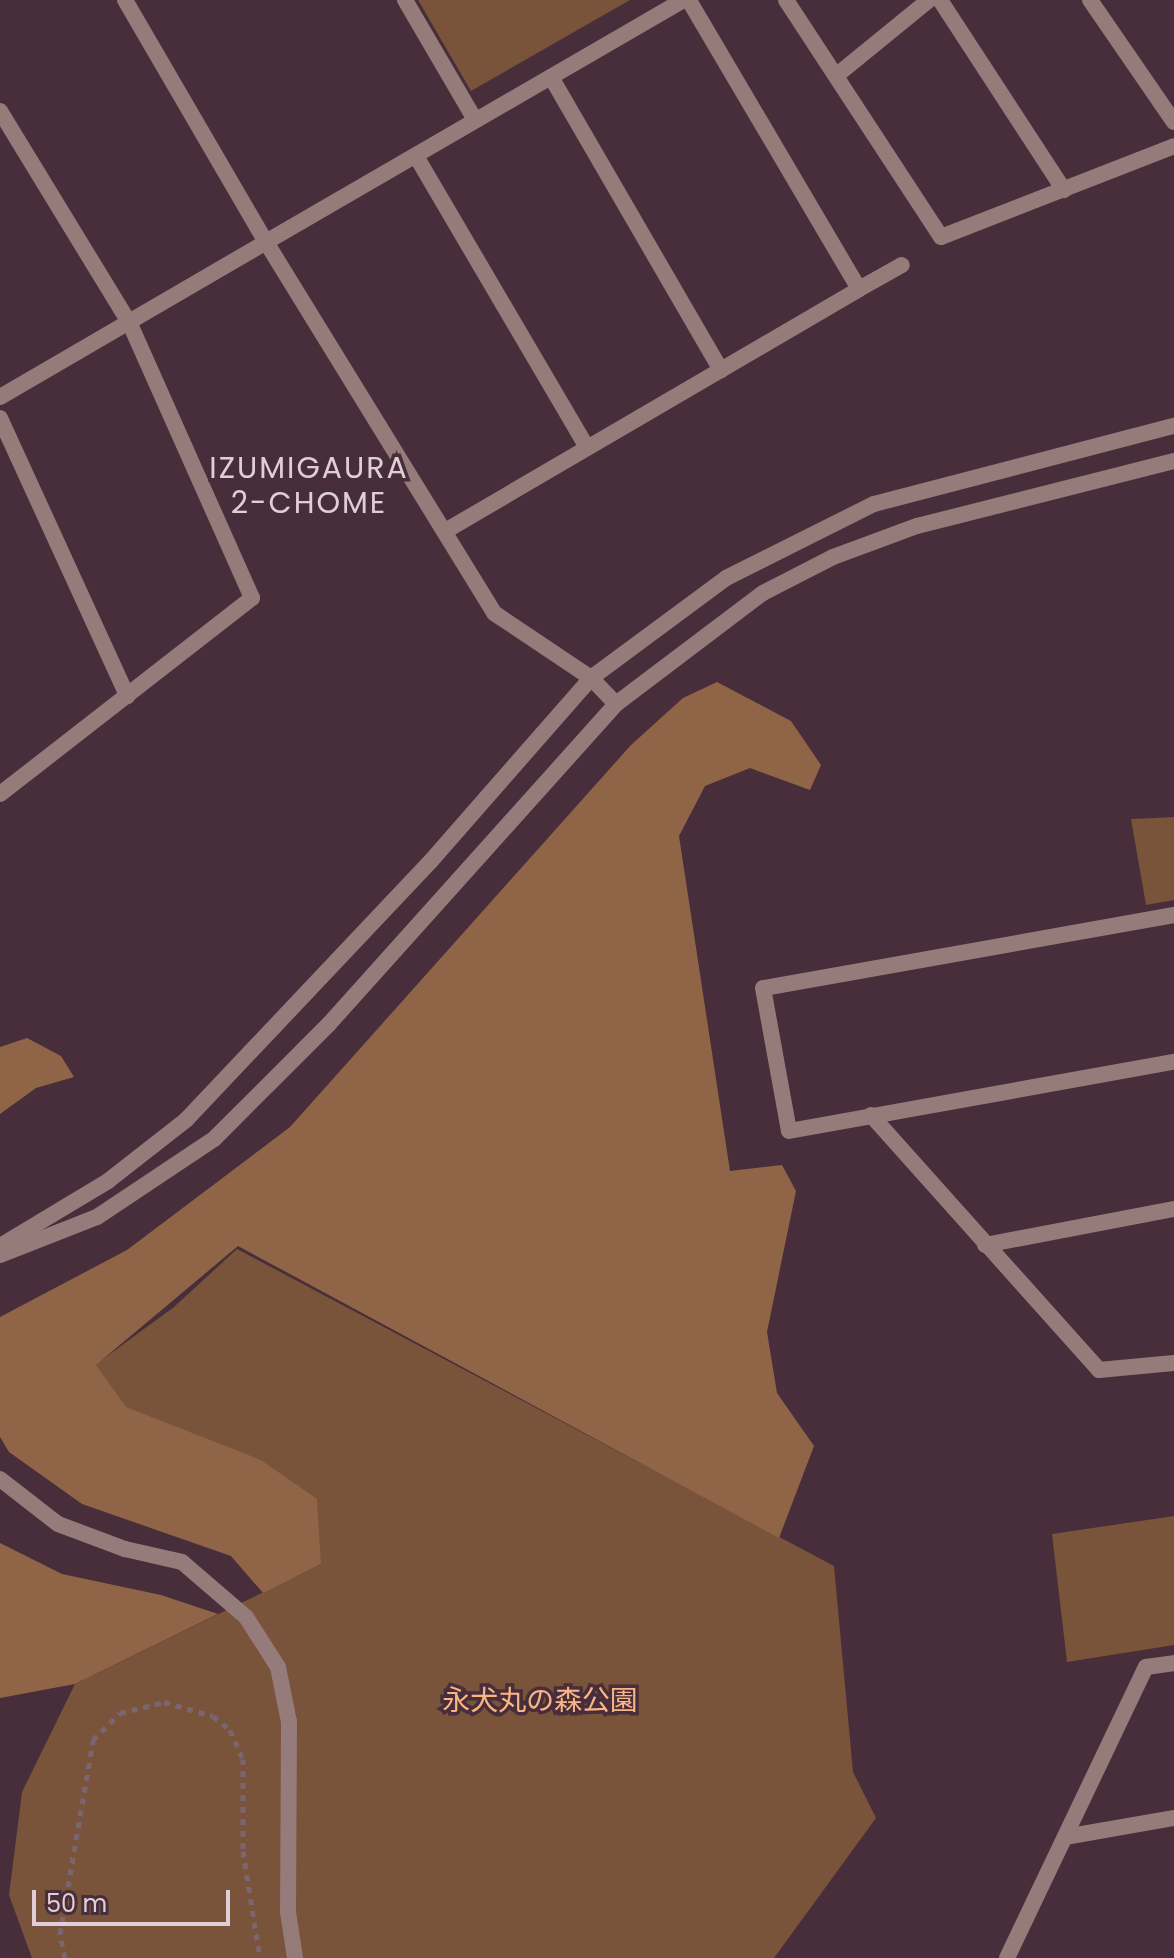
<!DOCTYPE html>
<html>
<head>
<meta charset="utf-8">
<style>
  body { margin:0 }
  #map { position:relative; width:1174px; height:1958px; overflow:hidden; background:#472e3a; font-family:Poppins,"Noto Sans JP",sans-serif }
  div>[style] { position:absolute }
  .green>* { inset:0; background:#79533a }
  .forest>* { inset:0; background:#906447 }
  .path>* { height:5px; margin-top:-2.5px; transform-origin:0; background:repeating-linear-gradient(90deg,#7b656f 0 6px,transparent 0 12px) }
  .minor>* { height:16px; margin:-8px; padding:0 8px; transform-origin:8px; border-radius:8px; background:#957b7a }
  .tertiary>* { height:16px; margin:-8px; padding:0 8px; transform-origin:8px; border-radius:8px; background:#957b7a }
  span { translate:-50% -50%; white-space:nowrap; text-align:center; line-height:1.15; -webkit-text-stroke:7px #472e3a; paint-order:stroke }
  .park-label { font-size:28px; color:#fab587 }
  .neighbourhood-label { font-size:30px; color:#e0cfd6; letter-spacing:2px }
  .scale { position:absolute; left:32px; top:1890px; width:198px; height:36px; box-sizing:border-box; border:4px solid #e0cfd6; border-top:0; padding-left:10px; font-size:24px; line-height:28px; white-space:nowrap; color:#e0cfd6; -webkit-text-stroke:6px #472e3a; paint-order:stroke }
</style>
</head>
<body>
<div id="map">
  <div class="green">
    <i style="clip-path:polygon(418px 0,630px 0,471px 91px)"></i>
    <i style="clip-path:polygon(1174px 817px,1174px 900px,1146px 905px,1131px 819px)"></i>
    <i style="clip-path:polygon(237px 1249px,834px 1566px,853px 1772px,876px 1818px,774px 1958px,32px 1958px,9px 1895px,22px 1792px,75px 1684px,321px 1564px,122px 1405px,95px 1365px,174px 1307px)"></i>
    <i style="clip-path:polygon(1174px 1516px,1174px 1645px,1067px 1662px,1052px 1534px)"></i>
  </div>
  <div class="forest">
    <i style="clip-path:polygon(717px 682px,791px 721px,821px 765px,810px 790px,750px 768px,705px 786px,679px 836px,730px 1171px,782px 1165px,796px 1191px,767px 1332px,777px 1393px,814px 1446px,779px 1538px,238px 1246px,96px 1365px,126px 1407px,261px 1460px,317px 1499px,321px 1564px,263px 1593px,231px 1556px,82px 1504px,9px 1452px,0 1437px,0 1317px,127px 1250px,290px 1127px,631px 745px,683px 698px)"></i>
    <i style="clip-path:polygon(27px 1038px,61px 1056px,74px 1077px,36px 1088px,0 1114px,0 1047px)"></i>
    <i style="clip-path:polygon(0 1543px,62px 1574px,161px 1595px,218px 1614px,75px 1684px,0 1698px)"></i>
  </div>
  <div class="path">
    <i style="left:65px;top:1958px;width:25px;rotate:-102deg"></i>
    <i style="left:60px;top:1934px;width:197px;rotate:-80.3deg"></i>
    <i style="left:93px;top:1740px;width:38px;rotate:-45deg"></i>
    <i style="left:120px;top:1713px;width:45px;rotate:-14deg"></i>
    <i style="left:164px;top:1702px;width:51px;rotate:15.9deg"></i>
    <i style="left:213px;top:1716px;width:22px;rotate:39deg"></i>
    <i style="left:230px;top:1730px;width:32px;rotate:66deg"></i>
    <i style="left:243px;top:1759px;width:92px;rotate:90deg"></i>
    <i style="left:243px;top:1851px;width:108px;rotate:81deg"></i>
  </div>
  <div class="minor">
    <i style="left:125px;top:0;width:280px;rotate:59.8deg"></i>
    <i style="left:266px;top:242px;width:435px;rotate:58.4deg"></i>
    <i style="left:494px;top:613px;width:117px;rotate:33.8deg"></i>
    <i style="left:591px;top:678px;width:36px;rotate:46deg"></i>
    <i style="left:405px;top:0;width:139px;rotate:59.7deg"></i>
    <i style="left:786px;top:0;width:283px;rotate:56.8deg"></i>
    <i style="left:941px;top:237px;width:250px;rotate:-21.3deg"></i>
    <i style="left:940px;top:0;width:227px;rotate:56.9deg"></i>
    <i style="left:1090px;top:0;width:148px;rotate:55.5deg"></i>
    <i style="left:837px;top:75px;width:119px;rotate:-39.2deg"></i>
    <i style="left:551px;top:77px;width:339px;rotate:59.9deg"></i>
    <i style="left:0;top:111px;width:250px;rotate:58.6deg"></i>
    <i style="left:130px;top:324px;width:300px;rotate:66deg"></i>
    <i style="left:252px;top:598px;width:319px;rotate:142.1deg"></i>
    <i style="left:416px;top:156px;width:338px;rotate:59.6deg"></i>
    <i style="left:859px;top:289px;width:49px;rotate:-29.2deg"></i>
    <i style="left:0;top:397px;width:308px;rotate:-30.2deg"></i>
    <i style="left:0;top:418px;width:306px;rotate:65.4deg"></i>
    <i style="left:447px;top:530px;width:477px;rotate:-30.3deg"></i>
    <i style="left:859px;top:289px;width:335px;rotate:-120.5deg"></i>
    <i style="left:1174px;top:915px;width:417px;rotate:169.9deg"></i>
    <i style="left:763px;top:988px;width:145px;rotate:79.7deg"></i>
    <i style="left:789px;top:1131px;width:391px;rotate:-10.2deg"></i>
    <i style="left:871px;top:1115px;width:342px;rotate:48.2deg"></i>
    <i style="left:1099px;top:1370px;width:75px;rotate:-5.3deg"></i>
    <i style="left:985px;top:1245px;width:192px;rotate:-10.8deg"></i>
    <i style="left:0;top:1479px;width:73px;rotate:37.8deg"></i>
    <i style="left:58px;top:1524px;width:72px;rotate:20.5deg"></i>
    <i style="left:125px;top:1549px;width:58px;rotate:12.8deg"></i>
    <i style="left:182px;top:1562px;width:84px;rotate:40.7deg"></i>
    <i style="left:246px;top:1617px;width:59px;rotate:57.4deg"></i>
    <i style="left:278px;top:1667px;width:56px;rotate:78.7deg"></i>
    <i style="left:289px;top:1722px;width:190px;rotate:90.3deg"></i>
    <i style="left:288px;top:1912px;width:47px;rotate:81.3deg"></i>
    <i style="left:1065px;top:1837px;width:111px;rotate:-9.9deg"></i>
    <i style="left:1007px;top:1958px;width:322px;rotate:-64.5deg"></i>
    <i style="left:1146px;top:1667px;width:28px;rotate:-8deg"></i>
  </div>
  <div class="tertiary">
    <i style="left:266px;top:242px;width:483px;rotate:-30.1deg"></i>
    <i style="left:0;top:1246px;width:126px;rotate:-31deg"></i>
    <i style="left:108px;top:1181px;width:99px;rotate:-38deg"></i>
    <i style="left:186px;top:1120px;width:355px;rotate:-46.6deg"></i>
    <i style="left:430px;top:862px;width:244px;rotate:-48.8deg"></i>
    <i style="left:591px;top:678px;width:168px;rotate:-36.5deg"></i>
    <i style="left:726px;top:578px;width:165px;rotate:-26.6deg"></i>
    <i style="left:874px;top:504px;width:310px;rotate:-14.6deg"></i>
    <i style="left:0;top:1255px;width:104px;rotate:-21.4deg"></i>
    <i style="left:97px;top:1217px;width:141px;rotate:-33.7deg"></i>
    <i style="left:214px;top:1139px;width:163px;rotate:-45deg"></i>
    <i style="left:329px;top:1024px;width:430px;rotate:-48.1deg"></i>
    <i style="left:616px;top:704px;width:184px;rotate:-37.1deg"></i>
    <i style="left:763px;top:593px;width:79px;rotate:-27.2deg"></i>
    <i style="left:833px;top:557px;width:90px;rotate:-20.3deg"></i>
    <i style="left:917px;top:526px;width:265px;rotate:-14.2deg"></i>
  </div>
  <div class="park-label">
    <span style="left:540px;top:1701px">永犬丸の森公園</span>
  </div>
  <div class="neighbourhood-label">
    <span style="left:309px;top:485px">IZUMIGAURA<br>2-CHOME</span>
  </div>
  <div class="scale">50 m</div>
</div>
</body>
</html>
